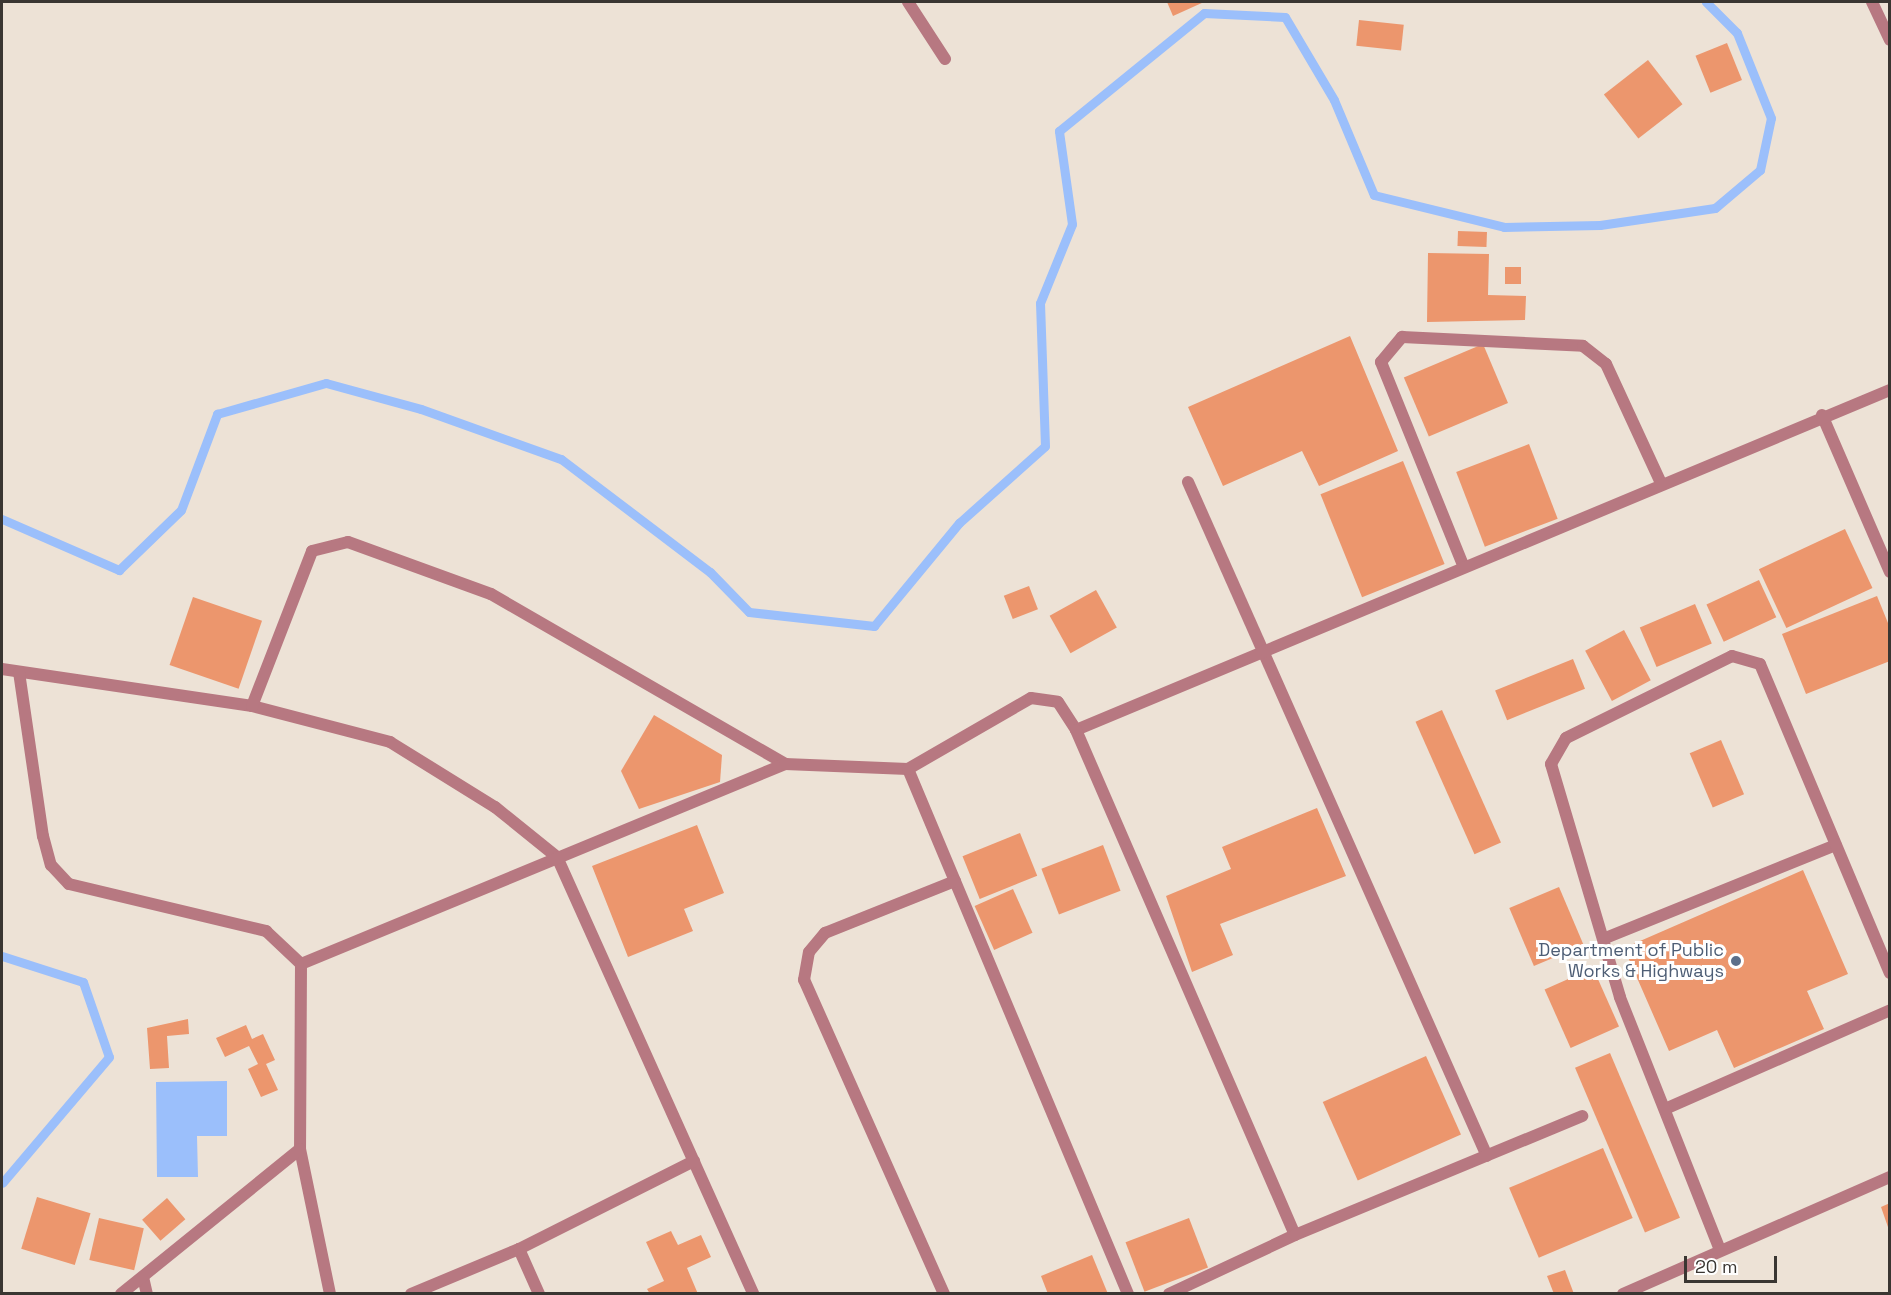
<!DOCTYPE html>
<html>
<head>
<meta charset="utf-8">
<style>
  body { margin:0 }
  #map { position:relative; width:1891px; height:1295px; overflow:hidden; background:#ede2d6; font-family:"Space Grotesk",sans-serif }
  div>[style] { position:absolute }
  .water>* { inset:0; background:#9bbffb }
  .stream>* { height:9px; margin:-4.5px; padding:0 4.5px; transform-origin:4.5px; border-radius:4.5px; background:#9bbffb }
  .building>* { inset:0; background:#ec966d; transform-origin:0 0 }
  .lane>* { height:12px; margin:-6px; padding:0 6px; transform-origin:6px; border-radius:6px; background:#b77881 }
  .street>* { height:12px; margin:-6px; padding:0 6px; transform-origin:6px; border-radius:6px; background:#b77881 }
  .dots>* { width:16px; height:16px; translate:-50% -50%; box-sizing:border-box; border:3px solid #fff; border-radius:50% }
  span { translate:-50% -50%; white-space:nowrap; text-align:center; line-height:1.15; -webkit-text-stroke:6px #fff; paint-order:stroke }
  .service-label { font-size:18px; color:#4e5e75 }
  .right { translate:-100% -50%; text-align:right }
  .frame { position:absolute; inset:0; border:3px solid #3a3632; pointer-events:none }
  .scale { position:absolute; left:1684px; top:1256px; width:93px; height:27px; box-sizing:border-box; border:3px solid #3a3632; border-top:0; padding-left:8px; font-size:18px; line-height:21px; white-space:nowrap; color:#3a3632; -webkit-text-stroke:4px #fff; paint-order:stroke }
</style>
</head>
<body>
<div id="map">
  <div class="water">
    <i style="clip-path:polygon(227px 1081px,227px 1136px,197px 1136px,198px 1177px,157px 1177px,156px 1082px)"></i>
  </div>
  <div class="stream">
    <i style="left:2px;top:519px;width:128px;rotate:23.6deg"></i>
    <i style="left:119px;top:570px;width:86px;rotate:-44.1deg"></i>
    <i style="left:181px;top:510px;width:103px;rotate:-69.4deg"></i>
    <i style="left:217px;top:414px;width:113px;rotate:-15.9deg"></i>
    <i style="left:326px;top:383px;width:98px;rotate:15.3deg"></i>
    <i style="left:421px;top:409px;width:149px;rotate:19.7deg"></i>
    <i style="left:561px;top:459px;width:187px;rotate:37.2deg"></i>
    <i style="left:710px;top:572px;width:56px;rotate:45.7deg"></i>
    <i style="left:749px;top:612px;width:126px;rotate:6.4deg"></i>
    <i style="left:874px;top:626px;width:134px;rotate:-50.5deg"></i>
    <i style="left:959px;top:523px;width:115px;rotate:-41.8deg"></i>
    <i style="left:1045px;top:446px;width:143px;rotate:-92deg"></i>
    <i style="left:1040px;top:303px;width:85px;rotate:-67.9deg"></i>
    <i style="left:1072px;top:224px;width:94px;rotate:-98deg"></i>
    <i style="left:1059px;top:131px;width:187px;rotate:-39.1deg"></i>
    <i style="left:1204px;top:13px;width:81px;rotate:2.8deg"></i>
    <i style="left:1285px;top:17px;width:96px;rotate:59.4deg"></i>
    <i style="left:1334px;top:100px;width:103px;rotate:67.2deg"></i>
    <i style="left:1374px;top:195px;width:134px;rotate:13.8deg"></i>
    <i style="left:1504px;top:227px;width:96px;rotate:-1.2deg"></i>
    <i style="left:1600px;top:225px;width:116px;rotate:-8.4deg"></i>
    <i style="left:1715px;top:208px;width:59px;rotate:-40.2deg"></i>
    <i style="left:1760px;top:170px;width:53px;rotate:-78.1deg"></i>
    <i style="left:1771px;top:118px;width:92px;rotate:-111.8deg"></i>
    <i style="left:1737px;top:33px;width:44px;rotate:-135deg"></i>
    <i style="left:2px;top:956px;width:85px;rotate:17.8deg"></i>
    <i style="left:83px;top:982px;width:79px;rotate:70.9deg"></i>
    <i style="left:109px;top:1057px;width:165px;rotate:130.3deg"></i>
  </div>
  <div class="building">
    <i style="clip-path:polygon(1167px 2px,1204px 2px,1173px 16px)"></i>
    <i style="left:1359px;top:20px;width:45px;height:26px;rotate:6deg"></i>
    <i style="left:1727px;top:43px;width:40px;height:34px;rotate:68deg"></i>
    <i style="left:1648px;top:60px;width:56px;height:56px;rotate:52deg"></i>
    <i style="left:1458px;top:231px;width:29px;height:15px;rotate:2deg"></i>
    <i style="clip-path:polygon(1428px 253px,1489px 254px,1488px 295px,1526px 296px,1525px 320px,1427px 322px)"></i>
    <i style="left:1521px;top:267px;width:17px;height:16px;rotate:90deg"></i>
    <i style="clip-path:polygon(1350px 336px,1398px 451px,1319px 486px,1302px 451px,1223px 486px,1188px 407px)"></i>
    <i style="left:1483px;top:344px;width:64px;height:86px;rotate:67deg"></i>
    <i style="left:1529px;top:444px;width:80px;height:78px;rotate:69deg"></i>
    <i style="left:1403px;top:461px;width:111px;height:89px;rotate:68deg"></i>
    <i style="left:1845px;top:529px;width:65px;height:95px;rotate:65deg"></i>
    <i style="left:1759px;top:580px;width:41px;height:58px;rotate:65deg"></i>
    <i style="left:1029px;top:586px;width:25px;height:27px;rotate:69deg"></i>
    <i style="left:1096px;top:590px;width:43px;height:53px;rotate:61deg"></i>
    <i style="clip-path:polygon(1877px 596px,1890px 628px,1890px 661px,1806px 694px,1782px 634px)"></i>
    <i style="left:193px;top:597px;width:73px;height:72px;rotate:19deg"></i>
    <i style="left:1695px;top:604px;width:43px;height:60px;rotate:67deg"></i>
    <i style="left:1624px;top:630px;width:57px;height:44px;rotate:62deg"></i>
    <i style="left:1573px;top:659px;width:32px;height:84px;rotate:68deg"></i>
    <i style="left:1442px;top:710px;width:145px;height:29px;rotate:66deg"></i>
    <i style="clip-path:polygon(654px 715px,722px 755px,720px 782px,639px 809px,621px 771px)"></i>
    <i style="left:1721px;top:740px;width:59px;height:34px;rotate:67deg"></i>
    <i style="clip-path:polygon(1317px 808px,1346px 876px,1220px 924px,1233px 955px,1192px 972px,1166px 896px,1231px 869px,1222px 847px)"></i>
    <i style="clip-path:polygon(697px 825px,724px 893px,684px 909px,693px 931px,628px 957px,592px 866px)"></i>
    <i style="left:1020px;top:833px;width:46px;height:62px;rotate:68deg"></i>
    <i style="left:1103px;top:845px;width:49px;height:66px;rotate:69deg"></i>
    <i style="clip-path:polygon(1803px 870px,1848px 974px,1807px 991px,1824px 1029px,1734px 1068px,1717px 1030px,1669px 1051px,1624px 948px)"></i>
    <i style="left:1559px;top:887px;width:63px;height:54px;rotate:67deg"></i>
    <i style="left:1013px;top:889px;width:48px;height:42px;rotate:66deg"></i>
    <i style="left:1593px;top:968px;width:64px;height:53px;rotate:66deg"></i>
    <i style="clip-path:polygon(188px 1019px,189px 1034px,167px 1036px,169px 1068px,150px 1069px,147px 1028px)"></i>
    <i style="clip-path:polygon(246px 1025px,252px 1039px,263px 1034px,275px 1060px,266px 1064px,278px 1090px,261px 1097px,248px 1069px,258px 1064px,249px 1046px,225px 1057px,216px 1038px)"></i>
    <i style="left:1610px;top:1053px;width:179px;height:38px;rotate:67deg"></i>
    <i style="left:1426px;top:1056px;width:86px;height:113px;rotate:66deg"></i>
    <i style="left:1603px;top:1148px;width:76px;height:102px;rotate:67deg"></i>
    <i style="left:37px;top:1197px;width:56px;height:54px;rotate:17deg"></i>
    <i style="left:167px;top:1198px;width:28px;height:33px;rotate:49deg"></i>
    <i style="clip-path:polygon(1890px 1203px,1890px 1230px,1889px 1230px,1881px 1207px)"></i>
    <i style="left:99px;top:1218px;width:46px;height:43px;rotate:13deg"></i>
    <i style="left:1189px;top:1218px;width:53px;height:68px;rotate:69deg"></i>
    <i style="clip-path:polygon(671px 1231px,678px 1245px,701px 1235px,711px 1257px,687px 1268px,698px 1294px,650px 1294px,647px 1289px,664px 1281px,646px 1242px)"></i>
    <i style="clip-path:polygon(1092px 1255px,1108px 1294px,1048px 1294px,1041px 1276px)"></i>
    <i style="clip-path:polygon(1565px 1270px,1574px 1294px,1554px 1294px,1547px 1276px)"></i>
  </div>
  <div class="lane">
    <i style="left:1603px;top:939px;width:251px;rotate:-22deg"></i>
    <i style="left:1665px;top:1109px;width:246px;rotate:-23.7deg"></i>
    <i style="left:1720px;top:1250px;width:272px;rotate:-111.6deg"></i>
    <i style="left:1620px;top:997px;width:243px;rotate:-106.5deg"></i>
    <i style="left:1551px;top:764px;width:30px;rotate:-60deg"></i>
    <i style="left:1566px;top:738px;width:185px;rotate:-26.3deg"></i>
    <i style="left:1732px;top:656px;width:29px;rotate:16deg"></i>
    <i style="left:1760px;top:664px;width:335px;rotate:67.2deg"></i>
  </div>
  <div class="street">
    <i style="left:908px;top:2px;width:68px;rotate:57deg"></i>
    <i style="left:1872px;top:2px;width:42px;rotate:64.7deg"></i>
    <i style="left:1822px;top:415px;width:171px;rotate:66.6deg"></i>
    <i style="left:1188px;top:482px;width:737px;rotate:66.08deg"></i>
    <i style="left:1463px;top:565px;width:219px;rotate:-112deg"></i>
    <i style="left:1381px;top:362px;width:33px;rotate:-50deg"></i>
    <i style="left:1402px;top:337px;width:181px;rotate:2.8deg"></i>
    <i style="left:1583px;top:346px;width:29px;rotate:38deg"></i>
    <i style="left:1606px;top:364px;width:131px;rotate:65.2deg"></i>
    <i style="left:2px;top:669px;width:253px;rotate:8.4deg"></i>
    <i style="left:252px;top:706px;width:143px;rotate:14.6deg"></i>
    <i style="left:390px;top:742px;width:123px;rotate:31.8deg"></i>
    <i style="left:495px;top:807px;width:80px;rotate:38.9deg"></i>
    <i style="left:557px;top:857px;width:479px;rotate:65.8deg"></i>
    <i style="left:19px;top:672px;width:166px;rotate:81.7deg"></i>
    <i style="left:43px;top:836px;width:30px;rotate:75deg"></i>
    <i style="left:51px;top:865px;width:26px;rotate:47deg"></i>
    <i style="left:69px;top:884px;width:203px;rotate:13.4deg"></i>
    <i style="left:266px;top:931px;width:48px;rotate:43.3deg"></i>
    <i style="left:301px;top:964px;width:185px;rotate:90.3deg"></i>
    <i style="left:300px;top:1149px;width:148px;rotate:78.3deg"></i>
    <i style="left:252px;top:706px;width:166px;rotate:-68.8deg"></i>
    <i style="left:312px;top:551px;width:37px;rotate:-14deg"></i>
    <i style="left:348px;top:542px;width:152px;rotate:20deg"></i>
    <i style="left:491px;top:594px;width:340px;rotate:30deg"></i>
    <i style="left:1076px;top:730px;width:882px;rotate:-22.67deg"></i>
    <i style="left:908px;top:769px;width:569px;rotate:67.26deg"></i>
    <i style="left:301px;top:964px;width:524px;rotate:-22.45deg"></i>
    <i style="left:785px;top:764px;width:123px;rotate:2.3deg"></i>
    <i style="left:908px;top:769px;width:142px;rotate:-30deg"></i>
    <i style="left:1031px;top:698px;width:27px;rotate:8deg"></i>
    <i style="left:1058px;top:702px;width:33px;rotate:57deg"></i>
    <i style="left:1076px;top:730px;width:550px;rotate:66.56deg"></i>
    <i style="left:519px;top:1249px;width:49px;rotate:66deg"></i>
    <i style="left:143px;top:1277px;width:17px;rotate:77deg"></i>
    <i style="left:121px;top:1294px;width:230px;rotate:-39deg"></i>
    <i style="left:411px;top:1294px;width:117px;rotate:-22.6deg"></i>
    <i style="left:519px;top:1249px;width:196px;rotate:-26.7deg"></i>
    <i style="left:944px;top:1294px;width:344px;rotate:-114deg"></i>
    <i style="left:804px;top:980px;width:28px;rotate:-80deg"></i>
    <i style="left:809px;top:952px;width:25px;rotate:-50deg"></i>
    <i style="left:825px;top:933px;width:140px;rotate:-21.8deg"></i>
    <i style="left:1169px;top:1294px;width:139px;rotate:-25.1deg"></i>
    <i style="left:1295px;top:1235px;width:311px;rotate:-22.5deg"></i>
    <i style="left:1623px;top:1294px;width:292px;rotate:-23.7deg"></i>
  </div>
  <div class="dots">
    <i style="left:1736px;top:961px;background:#5c6f8a"></i>
  </div>
  <div class="service-label">
    <span class="right" style="left:1724px;top:961px">Department of Public<br>Works &amp; Highways</span>
  </div>
  <div class="frame"></div>
  <div class="scale">20 m</div>
</div>
</body>
</html>
